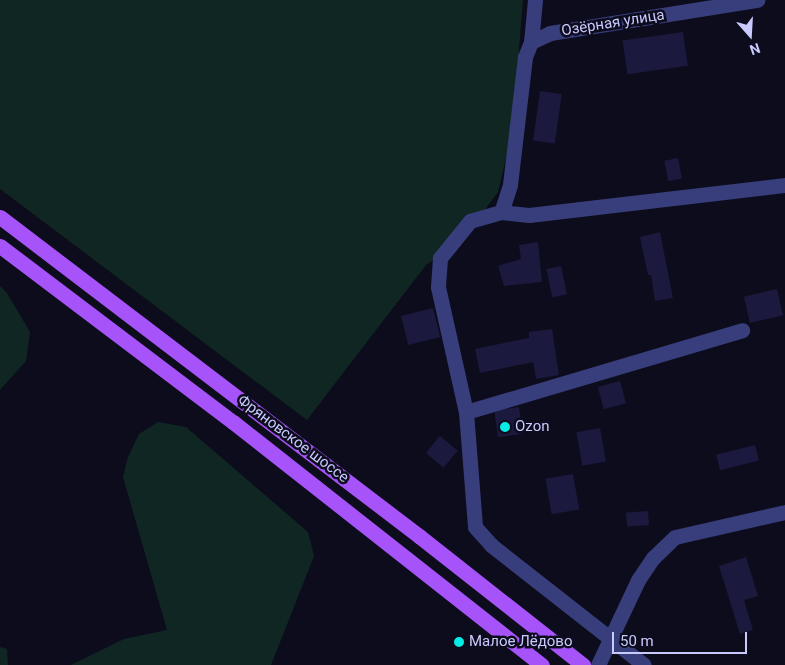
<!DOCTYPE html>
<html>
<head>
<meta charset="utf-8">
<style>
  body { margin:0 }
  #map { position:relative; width:785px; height:665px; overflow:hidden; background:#0d0c1d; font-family:Roboto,sans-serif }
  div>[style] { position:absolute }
  .green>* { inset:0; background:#0f2623 }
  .building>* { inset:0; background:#1b193d; transform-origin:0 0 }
  .street>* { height:15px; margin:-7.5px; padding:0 7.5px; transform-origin:7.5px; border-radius:7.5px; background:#383e7b }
  .primary>* { height:15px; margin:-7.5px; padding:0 7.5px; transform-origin:7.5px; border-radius:7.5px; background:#a753fa }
  .dots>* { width:14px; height:14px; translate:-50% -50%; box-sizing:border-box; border:2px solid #0d0c1d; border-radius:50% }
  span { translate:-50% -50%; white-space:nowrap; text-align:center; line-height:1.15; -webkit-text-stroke:5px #0d0c1d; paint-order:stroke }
  .street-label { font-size:15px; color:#c9cafe }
  .poi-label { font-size:15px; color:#c9cafe }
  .left { translate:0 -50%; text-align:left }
  .north { position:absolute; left:725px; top:10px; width:50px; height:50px; -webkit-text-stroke:4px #0d0c1d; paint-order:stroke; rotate:161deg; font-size:14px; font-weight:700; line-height:20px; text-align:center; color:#c9cafe }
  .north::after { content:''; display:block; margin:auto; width:18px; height:22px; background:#c9cafe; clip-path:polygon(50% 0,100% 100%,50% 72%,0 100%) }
  .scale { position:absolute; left:612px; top:632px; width:135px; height:22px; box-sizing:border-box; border:2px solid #c9cafe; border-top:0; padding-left:6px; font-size:15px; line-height:18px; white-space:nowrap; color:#c9cafe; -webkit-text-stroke:4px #0d0c1d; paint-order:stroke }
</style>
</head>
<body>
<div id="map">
  <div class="green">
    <i style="clip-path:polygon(0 0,523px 0,512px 133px,498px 192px,465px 237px,426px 265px,307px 420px,0 189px)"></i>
    <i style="clip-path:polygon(0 286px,7px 293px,30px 332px,26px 361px,0 390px)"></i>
    <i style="clip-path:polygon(158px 422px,186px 427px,308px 532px,314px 556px,271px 665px,71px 665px,124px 639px,167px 630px,123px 477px,128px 457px,139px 434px)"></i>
    <i style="clip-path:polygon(0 647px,7px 649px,8px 665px,0 665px)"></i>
  </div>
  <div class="building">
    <i style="left:683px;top:32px;width:34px;height:61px;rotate:82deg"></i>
    <i style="left:540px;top:91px;width:22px;height:50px;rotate:8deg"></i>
    <i style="left:678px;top:158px;width:21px;height:14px;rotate:79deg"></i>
    <i style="clip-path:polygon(660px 232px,673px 298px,655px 301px,651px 275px,648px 275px,640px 237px)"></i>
    <i style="clip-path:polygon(538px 242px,542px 282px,504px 286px,498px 266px,521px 259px,519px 245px)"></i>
    <i style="left:561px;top:266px;width:29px;height:15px;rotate:78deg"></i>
    <i style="left:777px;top:289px;width:27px;height:34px;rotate:77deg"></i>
    <i style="left:433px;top:308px;width:30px;height:33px;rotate:76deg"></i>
    <i style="clip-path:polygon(552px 329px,559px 375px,536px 379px,533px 362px,480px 373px,475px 349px,529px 338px,529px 332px)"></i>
    <i style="left:620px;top:381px;width:23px;height:23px;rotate:75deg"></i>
    <i style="left:519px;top:407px;width:27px;height:25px;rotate:82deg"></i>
    <i style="left:600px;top:428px;width:34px;height:24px;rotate:80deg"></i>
    <i style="left:440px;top:436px;width:23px;height:22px;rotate:40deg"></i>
    <i style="left:755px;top:445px;width:16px;height:40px;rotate:76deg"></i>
    <i style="left:573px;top:474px;width:36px;height:28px;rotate:80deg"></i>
    <i style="left:648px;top:511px;width:14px;height:22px;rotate:86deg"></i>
    <i style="clip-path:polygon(746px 557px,758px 596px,744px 600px,753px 630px,740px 634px,719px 566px)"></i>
  </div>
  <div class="street">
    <i style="left:535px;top:0;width:42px;rotate:95.4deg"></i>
    <i style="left:531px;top:42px;width:16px;rotate:112deg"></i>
    <i style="left:525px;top:57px;width:129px;rotate:96.7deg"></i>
    <i style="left:510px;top:185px;width:28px;rotate:108deg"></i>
    <i style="left:501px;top:212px;width:32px;rotate:164deg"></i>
    <i style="left:470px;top:221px;width:48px;rotate:129deg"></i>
    <i style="left:440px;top:258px;width:29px;rotate:94deg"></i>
    <i style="left:438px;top:287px;width:128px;rotate:77.4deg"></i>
    <i style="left:466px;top:412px;width:115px;rotate:85.5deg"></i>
    <i style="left:475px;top:527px;width:24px;rotate:48deg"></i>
    <i style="left:491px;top:545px;width:194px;rotate:38.1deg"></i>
    <i style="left:531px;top:42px;width:21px;rotate:-25deg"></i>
    <i style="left:550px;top:33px;width:210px;rotate:-9.1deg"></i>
    <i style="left:501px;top:212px;width:28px;rotate:6deg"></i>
    <i style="left:529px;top:215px;width:258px;rotate:-6.7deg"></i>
    <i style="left:466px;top:412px;width:288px;rotate:-16.5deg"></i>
    <i style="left:598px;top:665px;width:94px;rotate:-64.8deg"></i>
    <i style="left:638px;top:580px;width:27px;rotate:-56deg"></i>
    <i style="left:653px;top:558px;width:30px;rotate:-44deg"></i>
    <i style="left:675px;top:537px;width:113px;rotate:-12.8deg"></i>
  </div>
  <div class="primary">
    <i style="left:0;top:217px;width:527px;rotate:37.28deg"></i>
    <i style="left:419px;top:536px;width:209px;rotate:38.2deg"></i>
    <i style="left:0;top:246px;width:292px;rotate:37.1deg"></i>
    <i style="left:233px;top:422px;width:393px;rotate:38.2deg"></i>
  </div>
  <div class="dots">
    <i style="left:505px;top:427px;background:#06ece7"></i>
    <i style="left:459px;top:642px;background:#06ece7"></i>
  </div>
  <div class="street-label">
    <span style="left:613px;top:23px;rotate:-9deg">Озёрная улица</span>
    <span style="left:293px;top:439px;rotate:37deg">Фряновское шоссе</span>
  </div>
  <div class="poi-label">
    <span class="left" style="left:515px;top:427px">Ozon</span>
    <span class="left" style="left:469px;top:642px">Малое Лёдово</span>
  </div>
  <div class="north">N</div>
  <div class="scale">50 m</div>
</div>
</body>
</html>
